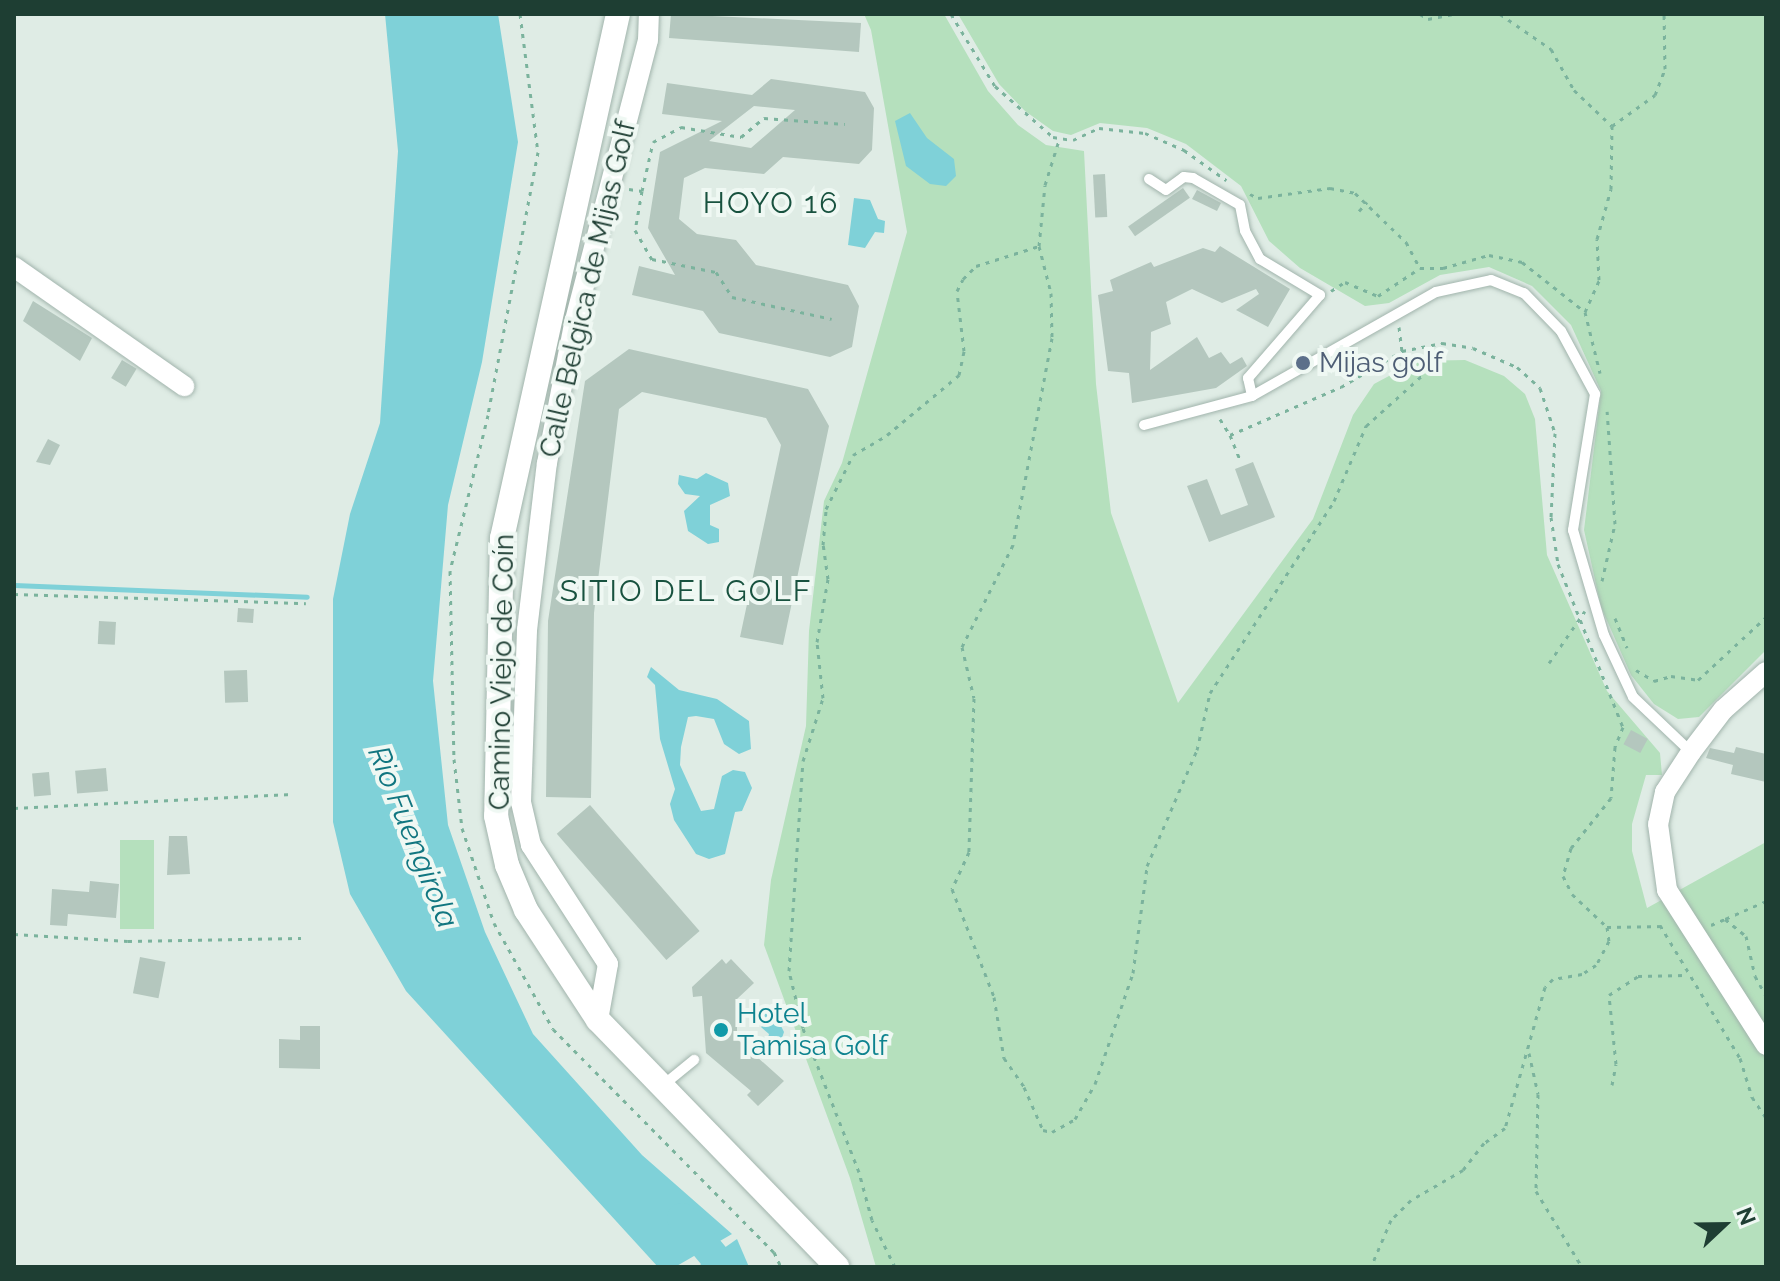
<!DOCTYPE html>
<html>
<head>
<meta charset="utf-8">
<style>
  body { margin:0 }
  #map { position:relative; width:1780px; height:1281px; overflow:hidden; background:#dfece5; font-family:Raleway,sans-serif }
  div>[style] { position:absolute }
  .green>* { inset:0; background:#b5e0bd; transform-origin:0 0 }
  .water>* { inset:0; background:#7fd1d8 }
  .stream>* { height:5px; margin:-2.5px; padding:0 2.5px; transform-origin:2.5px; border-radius:2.5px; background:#7fd1d8 }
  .river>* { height:30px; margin:-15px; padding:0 15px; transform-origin:15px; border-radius:15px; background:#7fd1d8 }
  .building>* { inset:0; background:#b4c7be; transform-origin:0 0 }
  .path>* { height:3px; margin-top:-1.5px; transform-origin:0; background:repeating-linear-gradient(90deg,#7bb39d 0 4px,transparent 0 10px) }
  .roads { filter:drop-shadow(0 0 2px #a1b4ac) drop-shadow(0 0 2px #a1b4ac) }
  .service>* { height:10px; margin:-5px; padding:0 5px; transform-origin:5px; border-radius:5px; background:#fff }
  .minor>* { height:20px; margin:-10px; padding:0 10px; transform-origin:10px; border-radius:10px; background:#fff }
  .tertiary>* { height:24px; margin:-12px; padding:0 12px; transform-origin:12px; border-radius:12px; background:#fff }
  .dots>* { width:22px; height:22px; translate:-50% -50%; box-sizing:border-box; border:4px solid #eff8f3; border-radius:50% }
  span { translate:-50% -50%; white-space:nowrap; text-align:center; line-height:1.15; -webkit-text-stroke:8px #eff8f3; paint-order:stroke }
  .street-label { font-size:28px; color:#1e3e33 }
  .service-label { font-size:28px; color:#4e5e75 }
  .left { translate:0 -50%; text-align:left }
  .culture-label { font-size:28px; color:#0d838f }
  .neighbourhood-label { font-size:30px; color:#18523f; letter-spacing:2px }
  .water-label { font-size:30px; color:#117680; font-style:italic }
  .frame { position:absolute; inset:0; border:16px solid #1e3e33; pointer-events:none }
  .north { position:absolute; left:1684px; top:1185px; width:80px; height:80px; -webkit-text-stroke:6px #eff8f3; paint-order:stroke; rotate:68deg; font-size:22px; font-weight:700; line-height:32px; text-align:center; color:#1e3e33 }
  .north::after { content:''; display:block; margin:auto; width:28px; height:36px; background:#1e3e33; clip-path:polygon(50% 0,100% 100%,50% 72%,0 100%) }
</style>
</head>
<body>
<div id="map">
  <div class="green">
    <i style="clip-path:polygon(864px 14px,944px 14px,988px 91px,1018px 125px,1046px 145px,1084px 151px,1096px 384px,1111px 513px,1178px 703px,1313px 519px,1353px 415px,1374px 384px,1417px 361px,1465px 360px,1504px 376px,1525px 394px,1535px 419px,1547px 555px,1607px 691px,1660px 753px,1662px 775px,1646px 775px,1632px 824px,1632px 851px,1647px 908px,1766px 842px,1766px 1267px,876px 1267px,850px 1178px,764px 945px,771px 880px,806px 726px,809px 631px,824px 501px,842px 463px,907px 232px,871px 30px)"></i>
    <i style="clip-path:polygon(958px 14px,1766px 14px,1766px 650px,1699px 717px,1678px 719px,1654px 704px,1631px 675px,1601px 607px,1584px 530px,1601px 391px,1571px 325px,1532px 286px,1489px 267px,1440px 275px,1389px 303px,1365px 306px,1300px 268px,1269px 241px,1241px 186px,1186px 144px,1147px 128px,1100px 123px,1071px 135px,1053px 131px,1025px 111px,999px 84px)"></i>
    <i style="left:154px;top:840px;width:89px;height:34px;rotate:90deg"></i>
  </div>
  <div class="water">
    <i style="clip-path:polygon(385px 14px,498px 14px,518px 142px,482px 362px,448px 505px,433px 681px,448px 825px,485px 932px,533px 1034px,642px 1155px,732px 1234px,675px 1267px,658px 1267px,406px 991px,350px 894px,333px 822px,333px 599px,350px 514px,380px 423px,388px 301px,398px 151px)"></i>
    <i style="clip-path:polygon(910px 113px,927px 138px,954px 159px,956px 176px,946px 186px,930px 184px,906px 166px,895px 121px)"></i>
    <i style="clip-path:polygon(854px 198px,870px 200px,878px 219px,885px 221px,884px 233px,875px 232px,865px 248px,848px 245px)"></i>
    <i style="clip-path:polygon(706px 473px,728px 483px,730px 496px,710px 505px,710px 525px,719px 529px,719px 542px,708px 544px,688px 531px,684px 511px,700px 496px,685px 494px,678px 484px,679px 475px,697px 479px)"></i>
    <i style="clip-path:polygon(651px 667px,679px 690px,717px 699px,749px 721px,751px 749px,739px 754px,724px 744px,714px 719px,696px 716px,688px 717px,681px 747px,680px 765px,701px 811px,714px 809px,722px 776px,733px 770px,745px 772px,752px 788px,742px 811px,735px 812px,725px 854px,709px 859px,696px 854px,674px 820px,670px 804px,675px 789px,660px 739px,655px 685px,647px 677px)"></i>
    <i style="clip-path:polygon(764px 1007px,774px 1012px,784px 1032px,779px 1047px,767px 1042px,769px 1034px,761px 1027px,765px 1023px,756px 1015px)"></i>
    <i style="clip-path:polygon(737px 1239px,749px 1267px,697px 1267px)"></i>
  </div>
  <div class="stream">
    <i style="left:14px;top:585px;width:293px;rotate:2.3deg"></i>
  </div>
  <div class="river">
    <i style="left:682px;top:1218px;width:64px;rotate:50.1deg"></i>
  </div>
  <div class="building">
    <i style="clip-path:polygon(671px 14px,861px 23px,859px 52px,669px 38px)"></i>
    <i style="clip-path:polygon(evenodd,771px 79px,865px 92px,874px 108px,872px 150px,859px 164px,783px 157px,764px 174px,705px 168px,684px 178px,679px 219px,697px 234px,736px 240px,756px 265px,848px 285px,859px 306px,852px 347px,830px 357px,719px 333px,703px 311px,632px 295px,639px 266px,675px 275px,648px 228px,660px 152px,722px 121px,662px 114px,667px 83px,752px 95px,771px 79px,754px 106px,795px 110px,751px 148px,709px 141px,754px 106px)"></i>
    <i style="left:1105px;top:174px;width:43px;height:12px;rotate:87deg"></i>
    <i style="left:1183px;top:188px;width:12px;height:67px;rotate:55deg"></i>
    <i style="clip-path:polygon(1197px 190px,1221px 203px,1217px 211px,1192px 199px)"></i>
    <i style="clip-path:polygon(1220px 246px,1290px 289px,1268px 327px,1236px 310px,1259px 294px,1256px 289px,1222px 303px,1192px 289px,1166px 302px,1171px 324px,1151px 332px,1150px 370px,1197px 337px,1209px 358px,1221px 352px,1230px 364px,1242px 357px,1247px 366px,1216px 388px,1132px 403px,1129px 373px,1108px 371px,1098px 295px,1113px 291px,1110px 280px,1151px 262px,1154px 267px,1203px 248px,1215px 252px)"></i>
    <i style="clip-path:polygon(33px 301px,92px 338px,80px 361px,23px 321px)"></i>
    <i style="clip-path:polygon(629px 349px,808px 389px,829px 426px,783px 645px,740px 637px,781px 445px,766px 418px,642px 392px,619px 409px,594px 613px,591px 798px,546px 797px,548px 621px,585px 381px)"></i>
    <i style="left:122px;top:360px;width:17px;height:21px;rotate:31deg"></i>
    <i style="clip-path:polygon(48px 439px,60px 445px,50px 465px,36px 462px)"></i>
    <i style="clip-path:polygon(1253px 462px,1275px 517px,1209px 542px,1187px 486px,1207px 479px,1221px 515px,1248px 505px,1235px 469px)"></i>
    <i style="left:238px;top:608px;width:16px;height:14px;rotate:4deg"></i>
    <i style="left:99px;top:621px;width:17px;height:23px;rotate:3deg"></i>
    <i style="left:247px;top:670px;width:32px;height:23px;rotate:88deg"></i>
    <i style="left:1631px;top:730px;width:19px;height:16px;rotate:28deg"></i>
    <i style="clip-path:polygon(1736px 747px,1766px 754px,1766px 782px,1731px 774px,1733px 765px,1706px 758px,1710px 748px,1734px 753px)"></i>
    <i style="left:106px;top:768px;width:23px;height:31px;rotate:85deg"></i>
    <i style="left:49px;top:772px;width:23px;height:17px;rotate:85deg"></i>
    <i style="left:590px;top:805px;width:167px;height:44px;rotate:49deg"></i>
    <i style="clip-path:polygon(169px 836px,187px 836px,190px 874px,167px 875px)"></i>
    <i style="clip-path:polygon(90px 881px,119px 884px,116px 918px,68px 914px,67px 926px,50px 925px,52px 889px,89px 892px)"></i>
    <i style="left:140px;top:957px;width:26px;height:37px;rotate:11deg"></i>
    <i style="clip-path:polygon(722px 959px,726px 964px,731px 959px,754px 983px,737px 999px,737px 1039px,784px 1081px,758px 1106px,747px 1095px,751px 1091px,706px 1053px,702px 996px,693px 997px,692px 987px)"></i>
    <i style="clip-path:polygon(300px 1026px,320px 1026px,320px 1069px,279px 1068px,279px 1039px,300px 1040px)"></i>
  </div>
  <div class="path">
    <i style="left:520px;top:14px;width:139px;rotate:82.6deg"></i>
    <i style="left:538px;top:152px;width:268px;rotate:100.8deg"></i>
    <i style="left:488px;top:415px;width:161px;rotate:103.7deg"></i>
    <i style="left:450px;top:571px;width:188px;rotate:88.8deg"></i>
    <i style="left:454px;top:759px;width:69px;rotate:83.4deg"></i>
    <i style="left:462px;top:828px;width:100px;rotate:71.4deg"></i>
    <i style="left:494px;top:923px;width:121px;rotate:60.9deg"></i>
    <i style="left:553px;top:1029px;width:314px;rotate:45.3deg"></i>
    <i style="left:774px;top:1252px;width:17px;rotate:65deg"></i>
    <i style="left:951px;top:14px;width:84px;rotate:58.6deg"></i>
    <i style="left:995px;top:86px;width:77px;rotate:41.3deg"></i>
    <i style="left:1053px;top:137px;width:20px;rotate:9deg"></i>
    <i style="left:1073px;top:140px;width:29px;rotate:-25deg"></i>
    <i style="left:1099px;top:128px;width:46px;rotate:6.2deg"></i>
    <i style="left:1145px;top:133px;width:43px;rotate:23.6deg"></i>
    <i style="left:1184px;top:150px;width:52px;rotate:35.5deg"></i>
    <i style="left:1420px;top:14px;width:9px;rotate:32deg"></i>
    <i style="left:1428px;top:19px;width:26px;rotate:-11deg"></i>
    <i style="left:1500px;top:14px;width:62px;rotate:34.5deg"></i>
    <i style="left:1551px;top:49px;width:47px;rotate:60.7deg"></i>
    <i style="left:1574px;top:90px;width:52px;rotate:43.5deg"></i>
    <i style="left:1612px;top:126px;width:53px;rotate:-35.8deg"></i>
    <i style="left:1655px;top:95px;width:28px;rotate:-69deg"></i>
    <i style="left:1665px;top:69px;width:55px;rotate:-91deg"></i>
    <i style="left:629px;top:189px;width:13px;rotate:9deg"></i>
    <i style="left:642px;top:191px;width:50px;rotate:-77.3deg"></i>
    <i style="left:653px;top:142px;width:32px;rotate:-28deg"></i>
    <i style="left:681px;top:127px;width:61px;rotate:9.5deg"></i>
    <i style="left:741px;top:137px;width:30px;rotate:-40deg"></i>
    <i style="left:764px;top:118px;width:81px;rotate:4.2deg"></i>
    <i style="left:642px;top:191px;width:40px;rotate:100deg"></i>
    <i style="left:635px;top:230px;width:34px;rotate:60deg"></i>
    <i style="left:652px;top:259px;width:65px;rotate:11.5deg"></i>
    <i style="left:716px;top:272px;width:30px;rotate:57deg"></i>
    <i style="left:732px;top:297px;width:102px;rotate:12.4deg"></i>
    <i style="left:1250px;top:194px;width:9px;rotate:27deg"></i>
    <i style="left:1258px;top:198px;width:73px;rotate:-7.9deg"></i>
    <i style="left:1330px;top:188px;width:25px;rotate:11deg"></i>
    <i style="left:1355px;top:193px;width:71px;rotate:43.9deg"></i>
    <i style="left:1406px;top:242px;width:30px;rotate:62deg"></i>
    <i style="left:1420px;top:268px;width:23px"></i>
    <i style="left:1443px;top:268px;width:48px;rotate:-15.8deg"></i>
    <i style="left:1489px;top:255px;width:34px;rotate:12deg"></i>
    <i style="left:1522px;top:262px;width:80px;rotate:38.4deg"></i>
    <i style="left:1585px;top:312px;width:63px;rotate:76.2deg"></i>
    <i style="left:1359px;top:211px;width:12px;rotate:-48deg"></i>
    <i style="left:1039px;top:246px;width:61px;rotate:-84.4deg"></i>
    <i style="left:1045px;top:185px;width:47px;rotate:-72.7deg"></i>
    <i style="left:1331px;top:291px;width:17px;rotate:-33deg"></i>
    <i style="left:1345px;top:282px;width:36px;rotate:23deg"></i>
    <i style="left:1378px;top:296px;width:50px;rotate:-33.7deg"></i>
    <i style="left:1585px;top:312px;width:35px;rotate:-66deg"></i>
    <i style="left:1599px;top:280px;width:41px;rotate:-92.8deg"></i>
    <i style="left:1597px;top:239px;width:52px;rotate:-74.4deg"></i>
    <i style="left:1611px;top:189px;width:63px;rotate:-89.1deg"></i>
    <i style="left:1399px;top:327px;width:24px;rotate:83deg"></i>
    <i style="left:1220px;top:419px;width:19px;rotate:58deg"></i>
    <i style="left:1230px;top:435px;width:121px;rotate:-23.4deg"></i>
    <i style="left:1341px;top:387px;width:71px;rotate:-30.5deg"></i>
    <i style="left:1402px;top:351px;width:41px;rotate:-11.3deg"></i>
    <i style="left:1230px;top:435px;width:27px;rotate:68deg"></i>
    <i style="left:1602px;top:581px;width:58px;rotate:-77.2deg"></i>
    <i style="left:1615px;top:524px;width:113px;rotate:-94deg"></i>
    <i style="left:14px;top:594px;width:292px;rotate:1.8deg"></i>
    <i style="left:1615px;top:618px;width:32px;rotate:68deg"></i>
    <i style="left:1549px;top:663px;width:63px;rotate:-55.3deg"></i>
    <i style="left:1636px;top:670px;width:21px;rotate:31deg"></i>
    <i style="left:1654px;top:681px;width:18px;rotate:-16deg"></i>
    <i style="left:1671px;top:676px;width:27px;rotate:8deg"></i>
    <i style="left:1698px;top:680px;width:93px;rotate:-42.8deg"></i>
    <i style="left:14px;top:808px;width:279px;rotate:-2.9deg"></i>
    <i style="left:1766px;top:901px;width:45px;rotate:156.3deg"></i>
    <i style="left:1725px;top:919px;width:27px;rotate:39deg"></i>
    <i style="left:1746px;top:936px;width:41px;rotate:77.3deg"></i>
    <i style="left:1755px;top:976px;width:23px;rotate:61deg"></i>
    <i style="left:1660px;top:925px;width:155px;rotate:59deg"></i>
    <i style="left:1740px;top:1058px;width:41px;rotate:72.9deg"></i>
    <i style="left:1752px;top:1097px;width:25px;rotate:56deg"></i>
    <i style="left:1711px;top:925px;width:15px;rotate:-23deg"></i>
    <i style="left:1607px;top:927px;width:60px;rotate:-1deg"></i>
    <i style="left:14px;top:934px;width:114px;rotate:3.5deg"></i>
    <i style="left:128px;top:941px;width:173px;rotate:-1deg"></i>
    <i style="left:1529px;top:1053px;width:42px;rotate:77.6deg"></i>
    <i style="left:1538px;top:1094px;width:97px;rotate:91.2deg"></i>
    <i style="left:1536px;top:1191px;width:89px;rotate:58.8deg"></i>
    <i style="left:1612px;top:1085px;width:21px;rotate:-79deg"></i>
    <i style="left:1616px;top:1064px;width:69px;rotate:-95.8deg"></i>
    <i style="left:1609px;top:995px;width:35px;rotate:-33deg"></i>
    <i style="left:1638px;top:976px;width:48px;rotate:-1.2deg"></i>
    <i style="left:895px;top:1267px;width:52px;rotate:-116.1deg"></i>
    <i style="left:872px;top:1220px;width:50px;rotate:-105.2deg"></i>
    <i style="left:859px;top:1172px;width:155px;rotate:-111.3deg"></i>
    <i style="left:803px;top:1028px;width:59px;rotate:-103.8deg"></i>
    <i style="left:789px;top:971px;width:210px;rotate:-86.2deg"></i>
    <i style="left:803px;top:761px;width:66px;rotate:-72.4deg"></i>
    <i style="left:823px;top:698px;width:56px;rotate:-96.1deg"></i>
    <i style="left:817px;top:642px;width:64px;rotate:-80.1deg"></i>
    <i style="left:828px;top:579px;width:34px;rotate:-98deg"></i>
    <i style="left:823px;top:545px;width:36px;rotate:-85deg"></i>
    <i style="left:826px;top:509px;width:60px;rotate:-63.4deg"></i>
    <i style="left:853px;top:455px;width:39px;rotate:-30deg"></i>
    <i style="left:887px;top:435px;width:94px;rotate:-39.8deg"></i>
    <i style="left:959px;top:375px;width:25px;rotate:-78deg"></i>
    <i style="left:964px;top:351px;width:60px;rotate:-96.7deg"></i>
    <i style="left:957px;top:291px;width:13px;rotate:-63deg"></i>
    <i style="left:963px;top:279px;width:18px;rotate:-45deg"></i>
    <i style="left:976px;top:266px;width:66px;rotate:-17.6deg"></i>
    <i style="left:1039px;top:246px;width:49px;rotate:75.7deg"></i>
    <i style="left:1051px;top:293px;width:45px;rotate:88.7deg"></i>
    <i style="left:1052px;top:338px;width:211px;rotate:100.7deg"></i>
    <i style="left:1013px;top:545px;width:114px;rotate:116.6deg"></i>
    <i style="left:962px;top:647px;width:52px;rotate:76.8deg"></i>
    <i style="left:974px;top:698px;width:154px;rotate:91.9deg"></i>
    <i style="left:969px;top:852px;width:41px;rotate:114.7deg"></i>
    <i style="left:952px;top:889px;width:116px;rotate:68.7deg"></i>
    <i style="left:994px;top:997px;width:62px;rotate:80.7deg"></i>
    <i style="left:1004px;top:1058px;width:35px;rotate:55deg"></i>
    <i style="left:1024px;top:1087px;width:47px;rotate:66.2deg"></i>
    <i style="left:1043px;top:1130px;width:9px;rotate:13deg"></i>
    <i style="left:1052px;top:1132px;width:26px;rotate:-29deg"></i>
    <i style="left:1075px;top:1119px;width:40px;rotate:-60.3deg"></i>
    <i style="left:1095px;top:1084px;width:117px;rotate:-71.1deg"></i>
    <i style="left:1133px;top:973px;width:108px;rotate:-82.5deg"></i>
    <i style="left:1147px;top:866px;width:126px;rotate:-66.7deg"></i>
    <i style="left:1197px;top:750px;width:58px;rotate:-77.2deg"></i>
    <i style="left:1210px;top:693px;width:229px;rotate:-57.1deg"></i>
    <i style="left:1334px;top:501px;width:82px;rotate:-66.9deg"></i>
    <i style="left:1366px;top:426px;width:94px;rotate:-42deg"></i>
    <i style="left:1436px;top:363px;width:21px;rotate:-73deg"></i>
    <i style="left:1442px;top:343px;width:31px;rotate:9deg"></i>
    <i style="left:1473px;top:348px;width:48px;rotate:23.4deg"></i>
    <i style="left:1517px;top:367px;width:31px;rotate:42deg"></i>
    <i style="left:1540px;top:388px;width:47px;rotate:71.6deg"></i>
    <i style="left:1555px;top:433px;width:84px;rotate:92.7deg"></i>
    <i style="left:1551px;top:517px;width:48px;rotate:81.5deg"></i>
    <i style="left:1558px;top:564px;width:175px;rotate:68.3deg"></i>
    <i style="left:1623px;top:727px;width:22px;rotate:112deg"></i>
    <i style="left:1615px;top:747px;width:51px;rotate:94.5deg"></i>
    <i style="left:1611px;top:798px;width:64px;rotate:128.7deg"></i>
    <i style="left:1571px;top:848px;width:29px;rotate:106deg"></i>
    <i style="left:1563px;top:876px;width:20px;rotate:63deg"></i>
    <i style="left:1572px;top:894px;width:48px;rotate:43.3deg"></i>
    <i style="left:1607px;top:927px;width:14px;rotate:82deg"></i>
    <i style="left:1609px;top:941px;width:27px;rotate:118deg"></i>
    <i style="left:1596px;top:965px;width:17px;rotate:147deg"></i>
    <i style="left:1582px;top:974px;width:29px;rotate:170deg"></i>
    <i style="left:1553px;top:979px;width:11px;rotate:135deg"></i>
    <i style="left:1545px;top:987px;width:147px;rotate:105.8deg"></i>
    <i style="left:1505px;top:1128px;width:26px;rotate:144deg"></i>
    <i style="left:1484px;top:1143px;width:34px;rotate:128deg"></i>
    <i style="left:1463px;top:1170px;width:60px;rotate:150deg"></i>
    <i style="left:1411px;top:1200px;width:28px;rotate:135deg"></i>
    <i style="left:1391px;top:1220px;width:51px;rotate:113.1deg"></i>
  </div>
  <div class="roads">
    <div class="service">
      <i style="left:1149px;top:179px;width:20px;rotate:33deg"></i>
      <i style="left:1166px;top:190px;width:22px;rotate:-36deg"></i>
      <i style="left:1184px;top:177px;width:9px;rotate:6deg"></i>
      <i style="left:1193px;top:178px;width:54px;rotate:29.9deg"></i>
      <i style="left:1240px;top:205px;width:26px;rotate:79deg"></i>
      <i style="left:1245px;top:231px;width:32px;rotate:62deg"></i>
      <i style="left:1260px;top:259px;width:70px;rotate:31deg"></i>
      <i style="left:1320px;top:295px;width:110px;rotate:130.9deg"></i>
      <i style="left:1248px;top:378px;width:18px;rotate:77deg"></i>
      <i style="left:1144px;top:425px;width:112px;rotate:-15deg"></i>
      <i style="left:1252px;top:396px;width:211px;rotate:-29.5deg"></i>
      <i style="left:1436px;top:292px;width:56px;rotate:-12.3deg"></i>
      <i style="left:1491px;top:280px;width:35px;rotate:22deg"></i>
      <i style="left:1524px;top:293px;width:53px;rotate:45.8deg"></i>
      <i style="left:1561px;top:331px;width:72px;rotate:61.6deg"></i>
      <i style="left:1595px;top:394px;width:138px;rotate:99.2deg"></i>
      <i style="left:1573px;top:530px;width:109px;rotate:73.6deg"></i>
      <i style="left:1604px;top:635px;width:68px;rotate:64.9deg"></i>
      <i style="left:1633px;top:697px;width:80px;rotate:43.5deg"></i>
      <i style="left:661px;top:1087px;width:43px;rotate:-39.3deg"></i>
    </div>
    <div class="minor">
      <i style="left:14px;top:267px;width:208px;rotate:35deg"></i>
      <i style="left:1766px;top:672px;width:57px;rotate:138.5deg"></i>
      <i style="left:1723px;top:710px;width:53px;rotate:127.3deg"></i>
      <i style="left:1691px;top:752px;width:48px;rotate:123deg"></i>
      <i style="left:1665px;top:792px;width:33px;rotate:102deg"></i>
      <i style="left:1658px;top:824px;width:67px;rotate:82.2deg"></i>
      <i style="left:1667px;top:890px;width:184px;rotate:57.4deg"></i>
      <i style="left:598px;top:1020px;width:57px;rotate:-79.9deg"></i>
      <i style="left:608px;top:964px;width:142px;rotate:-122.9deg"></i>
      <i style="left:531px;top:845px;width:44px;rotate:-103.1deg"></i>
      <i style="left:521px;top:802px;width:172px;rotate:-88deg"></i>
      <i style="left:527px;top:630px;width:168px;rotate:-83.2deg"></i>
      <i style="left:547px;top:463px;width:142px;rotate:-79deg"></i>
      <i style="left:574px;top:324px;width:293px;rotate:-75.4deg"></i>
      <i style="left:648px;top:40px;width:26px;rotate:-88deg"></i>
    </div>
    <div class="tertiary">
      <i style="left:618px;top:14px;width:537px;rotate:102.48deg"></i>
      <i style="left:502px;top:538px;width:278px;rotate:91.2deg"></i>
      <i style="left:496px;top:816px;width:50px;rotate:77.3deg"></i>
      <i style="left:507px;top:865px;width:49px;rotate:67.1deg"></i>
      <i style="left:526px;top:910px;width:131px;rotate:56.8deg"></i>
      <i style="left:598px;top:1020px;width:344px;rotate:45.9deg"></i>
    </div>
  </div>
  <div class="dots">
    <i style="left:1303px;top:363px;background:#5c6f8a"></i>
    <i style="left:721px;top:1030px;background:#0f9aa8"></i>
  </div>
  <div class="street-label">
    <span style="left:588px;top:289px;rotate:-77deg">Calle Belgica de Mijas Golf</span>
    <span style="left:502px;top:672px;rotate:-89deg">Camino Viejo de Coín</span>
  </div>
  <div class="service-label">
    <span class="left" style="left:1319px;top:363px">Mijas golf</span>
  </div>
  <div class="culture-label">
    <span class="left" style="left:737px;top:1030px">Hotel<br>Tamisa Golf</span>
  </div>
  <div class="neighbourhood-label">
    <span style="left:771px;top:203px">HOYO 16</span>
    <span style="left:686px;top:591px">SITIO DEL GOLF</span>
  </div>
  <div class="water-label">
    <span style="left:413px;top:837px;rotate:68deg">Rio Fuengirola</span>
  </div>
  <div class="frame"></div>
  <div class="north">N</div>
</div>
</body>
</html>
